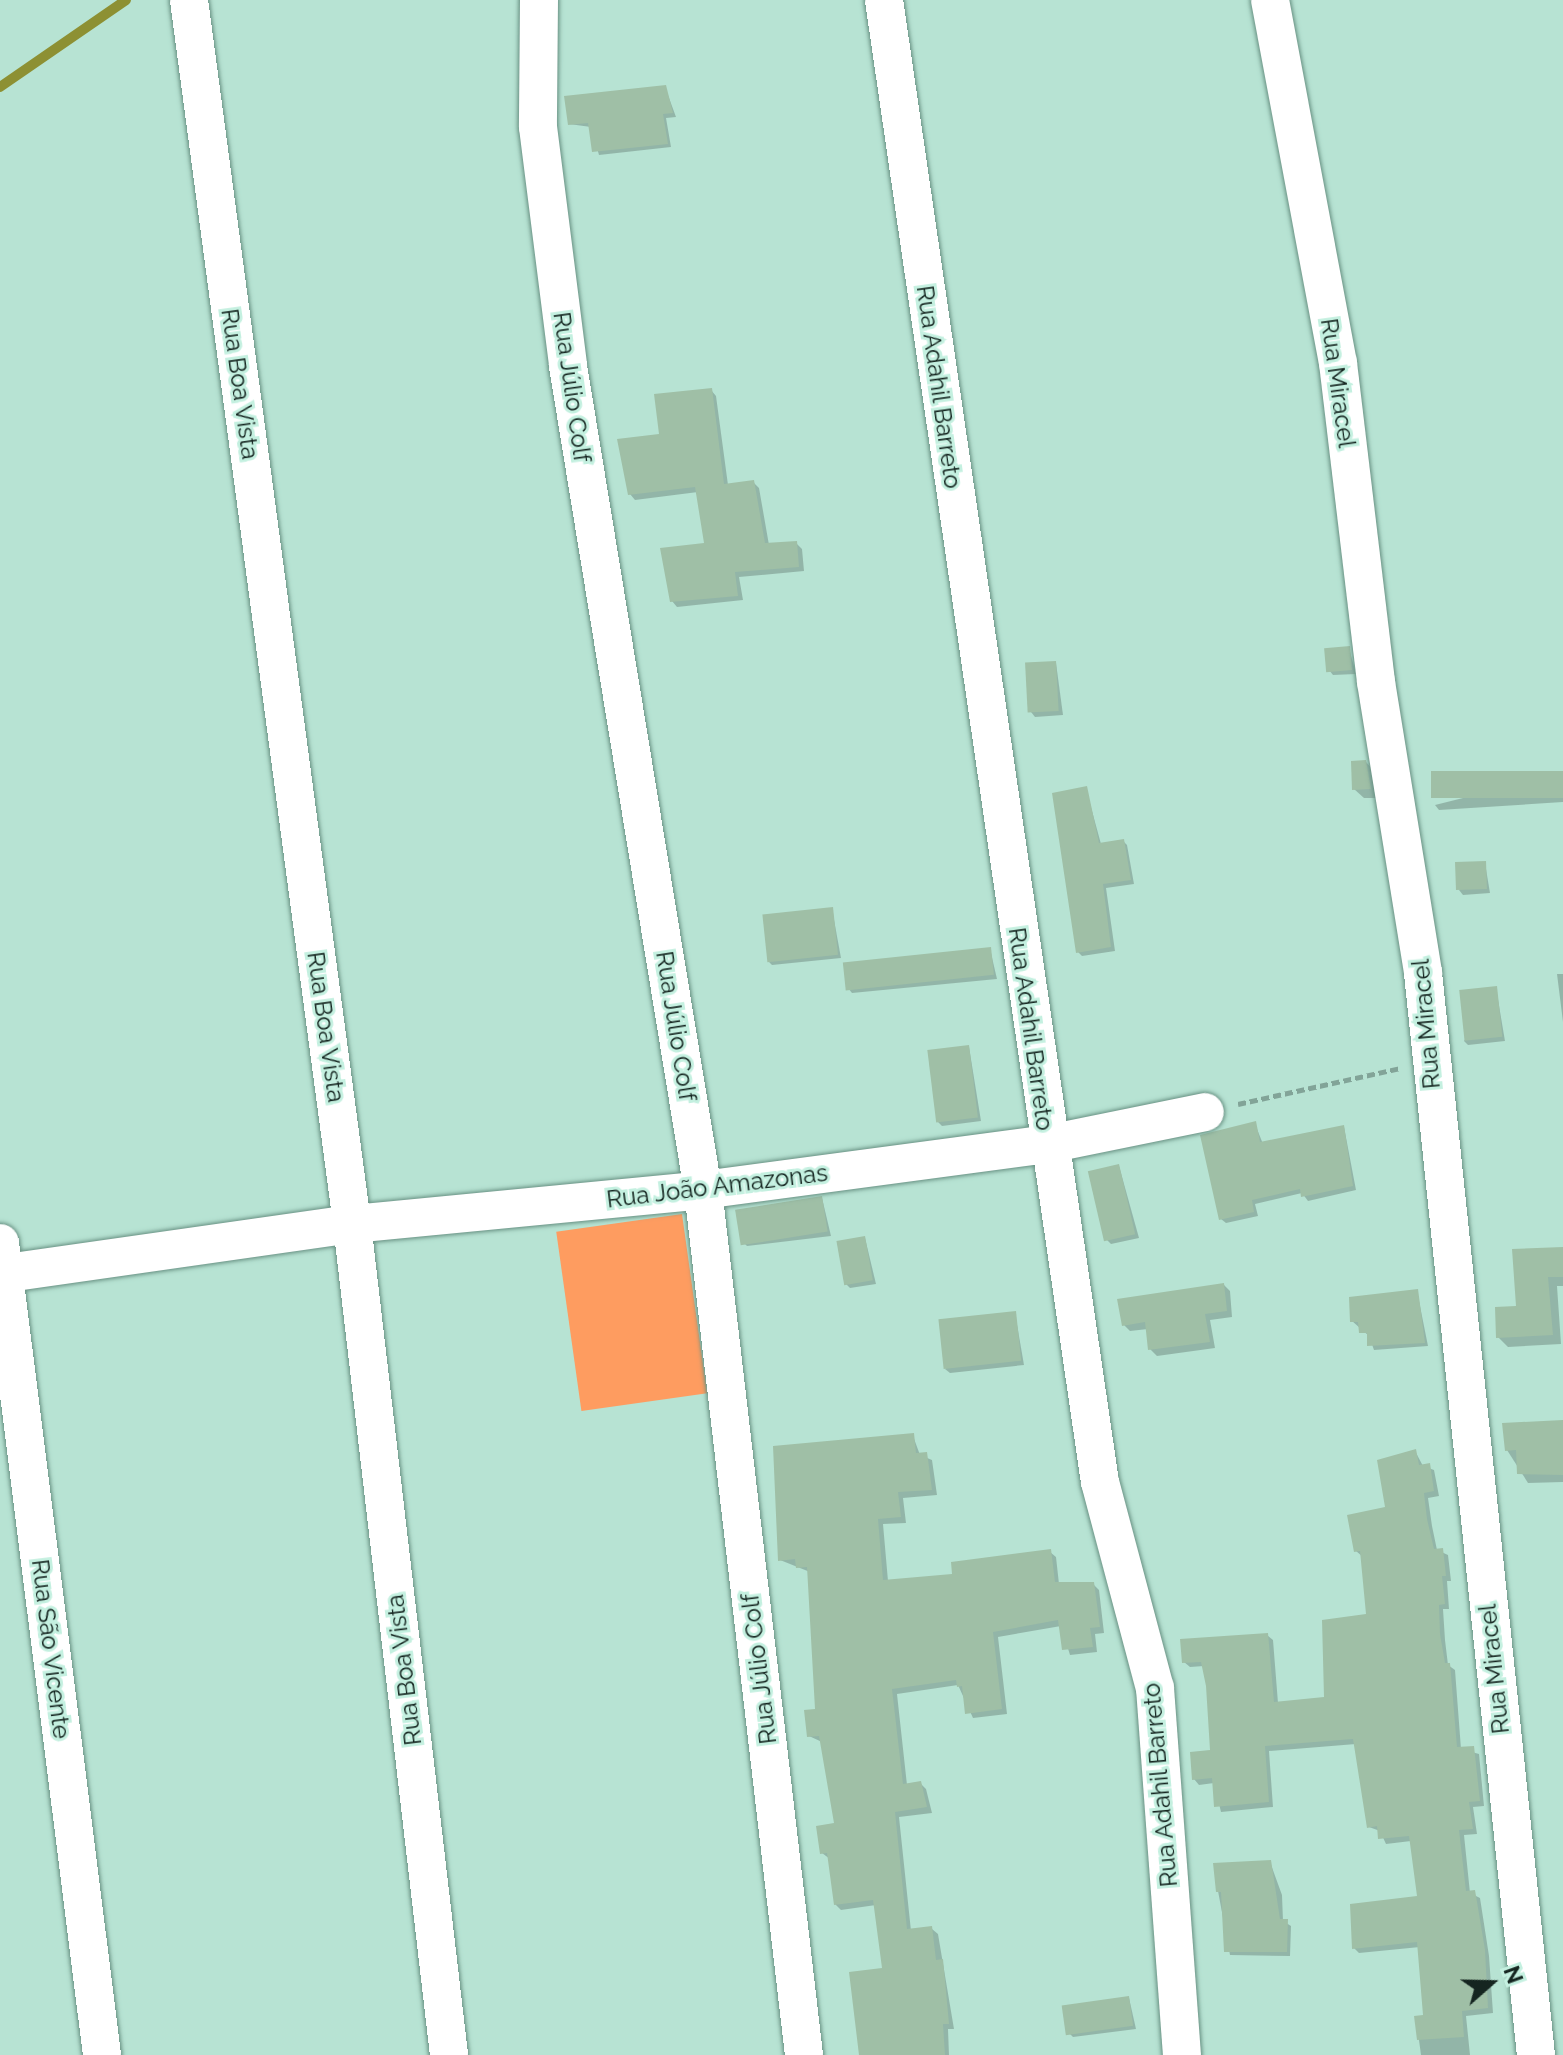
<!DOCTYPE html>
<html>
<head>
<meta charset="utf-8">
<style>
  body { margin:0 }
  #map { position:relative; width:1563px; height:2055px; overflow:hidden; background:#b7e3d3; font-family:Raleway,sans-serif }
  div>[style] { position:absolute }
  .green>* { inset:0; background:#fe9c60; transform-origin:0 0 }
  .shadow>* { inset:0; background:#0003 }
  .stream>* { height:10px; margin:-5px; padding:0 5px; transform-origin:5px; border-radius:5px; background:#8d9033 }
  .building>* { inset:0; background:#9fbfa6; transform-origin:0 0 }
  .path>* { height:5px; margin-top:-2.5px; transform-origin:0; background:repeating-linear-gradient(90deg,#82a498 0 8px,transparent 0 12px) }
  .roads { filter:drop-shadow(0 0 2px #689183) drop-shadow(0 0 2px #689183) }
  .minor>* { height:38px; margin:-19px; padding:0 19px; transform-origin:19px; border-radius:19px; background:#fff }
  span { translate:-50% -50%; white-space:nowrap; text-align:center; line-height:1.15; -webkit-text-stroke:6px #c4f0e0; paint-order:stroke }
  .street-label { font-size:24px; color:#152520 }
  .north { position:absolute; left:1451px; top:1943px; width:80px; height:80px; -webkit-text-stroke:6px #c4f0e0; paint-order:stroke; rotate:70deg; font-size:22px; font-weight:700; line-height:32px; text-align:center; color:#152520 }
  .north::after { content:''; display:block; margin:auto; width:28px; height:36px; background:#152520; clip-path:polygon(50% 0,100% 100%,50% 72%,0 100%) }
</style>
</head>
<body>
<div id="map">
  <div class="green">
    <i style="left:682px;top:1214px;width:181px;height:127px;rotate:82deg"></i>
  </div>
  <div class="shadow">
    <i style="clip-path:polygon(665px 87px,676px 117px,666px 118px,671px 147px,599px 155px,591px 127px,569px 124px)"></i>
    <i style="clip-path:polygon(711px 390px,716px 396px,728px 485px,753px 482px,759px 488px,769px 545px,796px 543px,802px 549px,804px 571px,739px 577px,743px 600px,677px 607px,672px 601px,707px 545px,698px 492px,635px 500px,630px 494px,661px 436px)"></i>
    <i style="clip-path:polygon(1349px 648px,1356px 674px,1333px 675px,1329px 670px)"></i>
    <i style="clip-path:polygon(1056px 663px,1063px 715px,1035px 717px,1031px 712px)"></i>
    <i style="clip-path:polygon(1366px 762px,1375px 772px,1380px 798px,1364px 798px,1354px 789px)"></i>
    <i style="clip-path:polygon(1563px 773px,1563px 802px,1439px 810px,1435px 805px)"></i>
    <i style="clip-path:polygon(1086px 789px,1101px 844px,1123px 841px,1127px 845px,1134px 884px,1106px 888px,1115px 951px,1082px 956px,1078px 952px)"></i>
    <i style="clip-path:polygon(1485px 863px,1490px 893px,1463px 895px,1459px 890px)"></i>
    <i style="clip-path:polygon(832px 909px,841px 958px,772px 965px,768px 961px)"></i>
    <i style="clip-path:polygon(990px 949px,997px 979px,852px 993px,848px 988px)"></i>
    <i style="clip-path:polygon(1557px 974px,1563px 974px,1563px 1022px)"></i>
    <i style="clip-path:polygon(1496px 988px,1505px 1041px,1468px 1045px,1464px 1041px)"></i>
    <i style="clip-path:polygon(969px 1047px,981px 1121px,942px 1126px,938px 1122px)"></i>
    <i style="clip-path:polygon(1255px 1124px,1263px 1144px,1344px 1127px,1356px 1190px,1308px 1201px,1302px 1193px,1255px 1204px,1258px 1216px,1226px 1223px,1221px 1219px)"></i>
    <i style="clip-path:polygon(1119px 1166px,1139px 1238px,1111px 1244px,1106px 1239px)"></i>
    <i style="clip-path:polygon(822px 1198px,831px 1236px,747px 1246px,743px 1242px)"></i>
    <i style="clip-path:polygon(865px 1238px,876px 1284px,850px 1288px,845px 1283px)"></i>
    <i style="clip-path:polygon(1563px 1249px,1563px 1286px,1557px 1286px,1561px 1344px,1508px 1347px,1498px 1337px)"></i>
    <i style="clip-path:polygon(1224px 1285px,1230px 1291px,1232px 1317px,1210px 1320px,1215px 1348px,1157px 1356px,1150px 1349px,1148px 1329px,1130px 1331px,1124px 1325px)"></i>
    <i style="clip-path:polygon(1417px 1291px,1428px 1346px,1374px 1350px,1369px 1336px,1352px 1321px)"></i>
    <i style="clip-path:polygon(1015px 1313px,1024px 1365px,950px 1373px,945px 1369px)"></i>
    <i style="clip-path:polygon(1563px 1422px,1563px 1482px,1528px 1483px,1507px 1450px)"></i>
    <i style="clip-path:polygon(913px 1436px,920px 1455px,932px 1460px,937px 1495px,903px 1498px,906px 1523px,883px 1524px,888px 1581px,955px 1575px,1050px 1552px,1056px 1557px,1059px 1584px,1093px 1584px,1099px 1590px,1104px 1633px,1095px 1634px,1097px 1652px,1070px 1655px,1061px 1626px,998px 1637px,1007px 1714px,973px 1718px,958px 1685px,897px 1694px,907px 1785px,920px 1783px,926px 1789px,932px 1813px,899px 1817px,911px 1931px,932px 1929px,938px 1934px,954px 2029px,948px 2029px,949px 2055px,863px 2055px,884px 1970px,876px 1905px,841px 1910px,835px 1904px,830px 1859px,822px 1853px,836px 1825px,822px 1742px,809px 1736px,818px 1710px,810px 1572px,780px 1560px)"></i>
    <i style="clip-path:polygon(1415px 1451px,1423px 1466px,1434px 1470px,1439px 1496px,1428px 1498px,1432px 1526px,1437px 1550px,1448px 1555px,1451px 1581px,1447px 1581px,1449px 1609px,1443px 1609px,1445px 1640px,1448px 1665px,1455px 1670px,1461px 1749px,1479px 1754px,1484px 1806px,1473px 1807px,1477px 1834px,1464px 1835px,1470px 1893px,1480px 1898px,1489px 1956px,1493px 2013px,1466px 2016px,1470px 2055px,1421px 2055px,1416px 2018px,1425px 2017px,1420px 1947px,1359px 1953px,1354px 1948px,1419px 1898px,1411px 1841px,1386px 1844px,1380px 1831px,1369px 1827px,1356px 1744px,1269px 1751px,1273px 1807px,1221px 1812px,1214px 1783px,1199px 1785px,1194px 1779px,1212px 1752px,1208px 1686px,1204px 1666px,1190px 1667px,1184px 1662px,1267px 1635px,1273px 1640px,1278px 1703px,1326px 1699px,1369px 1616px,1363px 1557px,1356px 1551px,1387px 1509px)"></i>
    <i style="clip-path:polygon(1270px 1862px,1282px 1895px,1283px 1921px,1291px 1926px,1290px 1956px,1230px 1955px,1218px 1891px)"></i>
    <i style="clip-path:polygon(1129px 1998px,1136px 2029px,1073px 2037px,1068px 2032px)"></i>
  </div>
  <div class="stream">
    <i style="left:0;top:87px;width:153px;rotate:-34.6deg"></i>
  </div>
  <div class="building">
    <i style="clip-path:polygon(666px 85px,673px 113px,663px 114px,668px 144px,592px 152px,588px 123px,568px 125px,564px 96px)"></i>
    <i style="clip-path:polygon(712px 388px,724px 484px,754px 480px,765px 543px,797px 541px,799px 567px,735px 572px,738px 596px,670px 602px,660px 548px,704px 543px,695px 487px,628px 495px,617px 439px,659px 434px,654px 394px)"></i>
    <i style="left:1350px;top:646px;width:24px;height:26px;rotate:85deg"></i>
    <i style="left:1056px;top:661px;width:50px;height:31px;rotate:87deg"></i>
    <i style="clip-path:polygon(1366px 760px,1371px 789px,1352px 790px,1351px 761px)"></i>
    <i style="left:1563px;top:771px;width:27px;height:132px;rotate:90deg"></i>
    <i style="clip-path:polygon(1087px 786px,1099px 843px,1124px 839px,1131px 880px,1103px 884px,1111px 947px,1076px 953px,1052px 793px)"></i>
    <i style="left:1486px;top:861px;width:28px;height:31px;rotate:88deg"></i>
    <i style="left:833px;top:907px;width:48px;height:71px;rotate:84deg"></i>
    <i style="left:991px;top:947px;width:28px;height:149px;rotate:84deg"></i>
    <i style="left:1497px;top:986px;width:51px;height:38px;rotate:84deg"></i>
    <i style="left:969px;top:1045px;width:73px;height:42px;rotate:83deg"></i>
    <i style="clip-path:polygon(1256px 1121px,1260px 1142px,1344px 1125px,1353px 1186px,1301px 1197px,1300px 1189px,1252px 1200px,1254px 1212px,1219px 1220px,1200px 1135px)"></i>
    <i style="left:1119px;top:1164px;width:72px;height:32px;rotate:77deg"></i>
    <i style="left:822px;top:1196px;width:36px;height:88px;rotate:81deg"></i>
    <i style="left:865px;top:1236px;width:45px;height:29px;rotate:80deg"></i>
    <i style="clip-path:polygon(1563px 1247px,1563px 1277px,1548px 1277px,1553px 1335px,1496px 1338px,1495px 1307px,1516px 1306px,1512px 1249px)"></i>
    <i style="clip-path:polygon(1224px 1283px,1227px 1311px,1205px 1314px,1210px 1342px,1148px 1350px,1145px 1322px,1122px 1326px,1117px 1299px)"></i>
    <i style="clip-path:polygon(1418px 1289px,1425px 1343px,1367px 1346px,1367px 1333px,1359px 1333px,1358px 1322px,1350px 1322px,1349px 1297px)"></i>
    <i style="left:1016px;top:1311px;width:50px;height:78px;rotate:84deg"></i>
    <i style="clip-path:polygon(1563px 1420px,1563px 1475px,1517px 1474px,1516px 1450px,1505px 1451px,1502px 1423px)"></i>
    <i style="clip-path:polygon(914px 1433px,916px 1453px,927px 1452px,932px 1490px,898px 1492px,901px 1517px,878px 1519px,883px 1580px,952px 1574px,951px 1562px,1051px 1549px,1055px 1582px,1094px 1582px,1100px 1627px,1090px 1628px,1093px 1647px,1062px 1650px,1058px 1620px,993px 1632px,1002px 1709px,965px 1714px,962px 1686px,957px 1687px,956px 1680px,892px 1689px,903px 1784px,921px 1781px,927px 1807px,895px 1812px,907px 1929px,932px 1926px,936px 1960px,943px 1959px,949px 2024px,943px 2024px,945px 2055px,859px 2055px,849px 1972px,882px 1968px,873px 1900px,834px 1905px,827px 1853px,820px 1854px,816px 1826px,834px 1823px,819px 1736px,807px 1737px,804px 1710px,815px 1709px,807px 1567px,796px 1568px,795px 1559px,778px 1561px,773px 1446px)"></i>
    <i style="clip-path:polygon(1416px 1449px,1419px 1465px,1430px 1463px,1434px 1491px,1424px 1493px,1427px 1519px,1434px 1549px,1443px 1548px,1446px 1576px,1442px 1576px,1445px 1604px,1439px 1605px,1440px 1634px,1445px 1663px,1450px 1663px,1457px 1747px,1474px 1746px,1480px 1801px,1469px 1802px,1473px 1829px,1459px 1830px,1466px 1891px,1475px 1890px,1485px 1950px,1488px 2008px,1462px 2011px,1464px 2037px,1417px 2040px,1414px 2016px,1423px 2015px,1417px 1942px,1352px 1949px,1350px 1904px,1417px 1896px,1409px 1836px,1378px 1839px,1377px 1826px,1367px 1828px,1353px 1739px,1265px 1746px,1269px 1802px,1214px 1807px,1212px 1778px,1192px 1780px,1190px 1752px,1210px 1750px,1206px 1686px,1201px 1662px,1182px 1663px,1180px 1639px,1268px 1633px,1274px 1702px,1324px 1697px,1322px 1620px,1366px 1614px,1360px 1551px,1354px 1552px,1347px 1515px,1385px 1507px,1377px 1460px)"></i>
    <i style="clip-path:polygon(1271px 1860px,1280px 1919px,1288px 1919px,1287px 1952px,1224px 1952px,1221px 1892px,1216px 1892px,1213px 1863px)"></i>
    <i style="left:1129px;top:1996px;width:30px;height:68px;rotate:82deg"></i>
  </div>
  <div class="path">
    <i style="left:1238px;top:1104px;width:166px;rotate:-12.5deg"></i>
  </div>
  <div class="roads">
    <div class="minor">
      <i style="left:189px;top:0;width:1235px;rotate:82.41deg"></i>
      <i style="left:352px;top:1224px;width:837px;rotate:83.34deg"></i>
      <i style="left:539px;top:0;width:127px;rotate:90.5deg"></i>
      <i style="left:538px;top:127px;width:241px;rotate:82.8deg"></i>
      <i style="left:568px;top:366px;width:835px;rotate:80.7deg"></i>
      <i style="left:703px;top:1190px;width:871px;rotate:83.34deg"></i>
      <i style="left:884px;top:0;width:1498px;rotate:81.71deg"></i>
      <i style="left:1100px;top:1482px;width:213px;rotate:75.1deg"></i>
      <i style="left:1155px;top:1688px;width:368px;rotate:85.8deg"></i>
      <i style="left:1270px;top:0;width:369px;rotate:79.4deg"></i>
      <i style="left:1338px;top:363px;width:321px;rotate:83.2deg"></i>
      <i style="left:1376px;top:682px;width:295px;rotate:80.8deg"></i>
      <i style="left:1423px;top:973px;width:1088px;rotate:84.04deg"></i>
      <i style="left:0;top:1243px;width:818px;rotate:82.84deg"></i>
      <i style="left:0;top:1274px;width:356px;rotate:-8.1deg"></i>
      <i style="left:352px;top:1224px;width:353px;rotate:-5.5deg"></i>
      <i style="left:703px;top:1190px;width:348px;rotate:-7.6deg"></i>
      <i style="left:1048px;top:1144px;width:160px;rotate:-11.5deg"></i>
    </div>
  </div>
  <div class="street-label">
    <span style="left:1338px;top:383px;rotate:82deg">Rua Miracel</span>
    <span style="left:240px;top:384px;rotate:82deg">Rua Boa Vista</span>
    <span style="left:572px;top:387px;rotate:82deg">Rua Júlio Colf</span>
    <span style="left:939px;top:387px;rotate:82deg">Rua Adahil Barreto</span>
    <span style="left:1426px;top:1024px;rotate:-95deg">Rua Miracel</span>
    <span style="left:676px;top:1026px;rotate:81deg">Rua Júlio Colf</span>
    <span style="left:326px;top:1027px;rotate:82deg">Rua Boa Vista</span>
    <span style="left:1031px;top:1029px;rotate:82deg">Rua Adahil Barreto</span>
    <span style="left:717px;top:1186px;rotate:-7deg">Rua João Amazonas</span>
    <span style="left:51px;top:1649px;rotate:83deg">Rua São Vicente</span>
    <span style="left:759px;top:1669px;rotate:-97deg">Rua Júlio Colf</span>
    <span style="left:1494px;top:1669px;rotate:-96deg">Rua Miracel</span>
    <span style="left:404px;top:1670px;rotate:-97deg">Rua Boa Vista</span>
    <span style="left:1160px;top:1785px;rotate:-95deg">Rua Adahil Barreto</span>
  </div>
  <div class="north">N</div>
</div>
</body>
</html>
